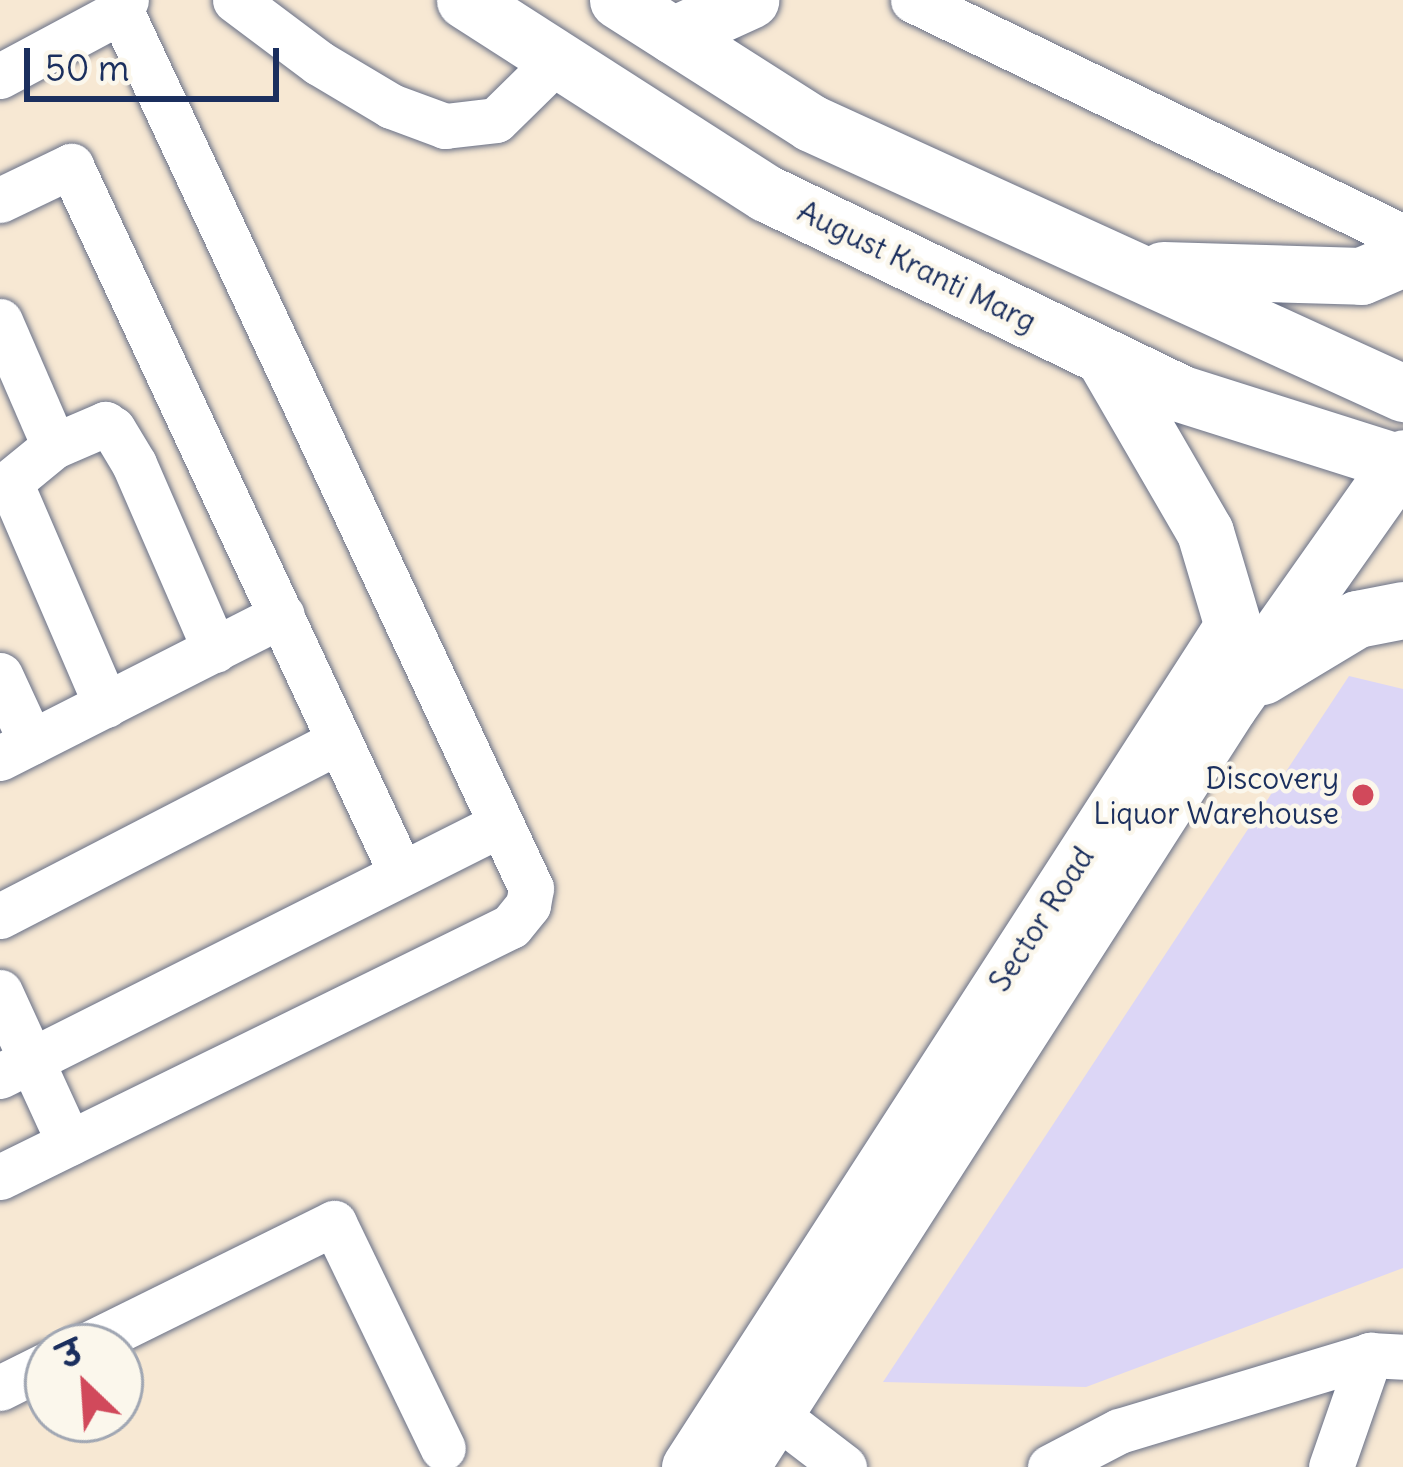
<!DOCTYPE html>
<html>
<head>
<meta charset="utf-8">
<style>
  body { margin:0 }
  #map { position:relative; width:1403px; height:1467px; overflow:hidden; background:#f7e8d3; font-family:Delius,"Playpen Sans Deva",sans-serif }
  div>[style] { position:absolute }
  .built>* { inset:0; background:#dcd6f6 }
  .roads { filter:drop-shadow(0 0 3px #687087) drop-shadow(0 0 3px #687087) }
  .minor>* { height:45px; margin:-22.5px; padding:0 22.5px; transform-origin:22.5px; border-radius:22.5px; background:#fff }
  .major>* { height:57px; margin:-28.5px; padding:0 28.5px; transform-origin:28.5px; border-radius:28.5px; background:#fff }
  .dots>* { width:33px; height:33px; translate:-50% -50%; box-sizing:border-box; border:6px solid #fbf7ec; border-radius:50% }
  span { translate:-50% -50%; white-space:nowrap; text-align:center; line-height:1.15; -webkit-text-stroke:9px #fbf7ec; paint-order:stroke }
  .street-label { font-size:30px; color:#1b2f5e }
  .poi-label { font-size:30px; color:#1b2f5e }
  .right { translate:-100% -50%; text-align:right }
  .north { position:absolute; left:24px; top:1323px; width:120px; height:120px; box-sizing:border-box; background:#fbf7ec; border:3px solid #a1a7b3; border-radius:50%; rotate:335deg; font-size:33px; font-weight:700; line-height:48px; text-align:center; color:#1b2f5e }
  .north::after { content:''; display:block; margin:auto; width:42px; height:54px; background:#d1495b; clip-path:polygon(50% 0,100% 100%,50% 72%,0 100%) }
  .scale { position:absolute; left:24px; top:48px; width:255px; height:54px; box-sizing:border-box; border:6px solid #1b2f5e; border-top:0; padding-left:15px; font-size:36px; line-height:42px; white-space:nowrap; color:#1b2f5e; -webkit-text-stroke:9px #fbf7ec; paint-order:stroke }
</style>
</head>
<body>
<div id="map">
  <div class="built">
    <i style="clip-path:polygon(1349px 676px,1403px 689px,1403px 1268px,1086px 1387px,883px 1382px)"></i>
  </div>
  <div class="roads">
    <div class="minor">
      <i style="left:235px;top:0;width:105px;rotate:36.9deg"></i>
      <i style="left:319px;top:63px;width:84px;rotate:30.8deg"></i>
      <i style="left:391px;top:106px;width:58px;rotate:20.3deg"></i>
      <i style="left:445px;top:126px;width:51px;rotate:-6.7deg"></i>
      <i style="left:496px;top:120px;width:86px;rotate:-44.5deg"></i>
      <i style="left:913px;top:0;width:544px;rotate:25.81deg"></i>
      <i style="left:0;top:76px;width:137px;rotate:-28.2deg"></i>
      <i style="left:121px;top:11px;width:12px;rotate:-66deg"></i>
      <i style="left:0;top:200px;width:79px;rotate:-25.6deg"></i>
      <i style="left:71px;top:166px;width:778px;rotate:64.98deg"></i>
      <i style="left:0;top:321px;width:136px;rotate:66.6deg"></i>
      <i style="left:0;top:675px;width:74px;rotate:65.2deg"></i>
      <i style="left:106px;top:705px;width:243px;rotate:-113.3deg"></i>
      <i style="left:10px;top:482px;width:57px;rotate:-39.3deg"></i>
      <i style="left:54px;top:446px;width:56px;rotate:-23.3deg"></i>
      <i style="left:105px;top:424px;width:9px;rotate:32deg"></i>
      <i style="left:113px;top:429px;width:41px;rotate:59deg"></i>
      <i style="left:134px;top:464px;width:203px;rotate:66.5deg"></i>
      <i style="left:0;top:758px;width:316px;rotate:-26.9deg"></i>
      <i style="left:0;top:916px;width:382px;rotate:-27.3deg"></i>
      <i style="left:0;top:992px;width:166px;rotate:65.4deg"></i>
      <i style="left:0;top:1076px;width:559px;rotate:-26.7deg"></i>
      <i style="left:0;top:1177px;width:569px;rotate:-26.16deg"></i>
      <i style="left:511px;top:926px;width:27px;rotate:-51deg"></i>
      <i style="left:528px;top:905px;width:17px;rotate:-80deg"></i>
      <i style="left:531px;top:888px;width:968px;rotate:-115.06deg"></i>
      <i style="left:83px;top:1347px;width:280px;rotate:-26.3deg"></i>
      <i style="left:334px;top:1223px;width:250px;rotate:64.2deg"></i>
      <i style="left:0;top:1388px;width:54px;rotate:-26.6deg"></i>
      <i style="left:775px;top:1414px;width:87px;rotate:37.5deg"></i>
      <i style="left:1050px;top:1467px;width:78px;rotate:-27.6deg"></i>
      <i style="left:1119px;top:1431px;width:262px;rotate:-16.8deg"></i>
      <i style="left:1370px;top:1355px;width:33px;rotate:3deg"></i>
      <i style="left:1331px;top:1467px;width:119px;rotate:-70.8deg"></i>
    </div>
    <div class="major">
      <i style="left:465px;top:0;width:358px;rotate:32.7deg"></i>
      <i style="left:766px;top:193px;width:459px;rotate:25.8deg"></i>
      <i style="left:1179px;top:393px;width:235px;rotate:17.6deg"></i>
      <i style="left:618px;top:0;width:229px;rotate:32.5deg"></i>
      <i style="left:811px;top:123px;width:651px;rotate:24.52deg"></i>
      <i style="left:673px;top:35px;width:85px;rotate:-24.4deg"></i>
      <i style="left:1163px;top:270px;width:198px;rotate:1.7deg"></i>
      <i style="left:1361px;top:276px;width:46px;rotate:-23.2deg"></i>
      <i style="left:1262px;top:676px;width:111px;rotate:-31deg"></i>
      <i style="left:1357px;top:619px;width:47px;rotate:-11.1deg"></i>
      <i style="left:690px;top:1467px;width:1001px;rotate:-57.15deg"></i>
      <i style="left:1233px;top:626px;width:98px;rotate:-106.6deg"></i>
      <i style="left:1205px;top:532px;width:203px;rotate:-120.1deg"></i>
      <i style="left:740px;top:1467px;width:905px;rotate:-57.31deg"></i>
      <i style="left:1229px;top:705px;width:302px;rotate:-54.8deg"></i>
    </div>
  </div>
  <div class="dots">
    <i style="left:1363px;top:795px;background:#d1495b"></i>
  </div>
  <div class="street-label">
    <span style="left:917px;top:266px;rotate:26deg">August Kranti Marg</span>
    <span style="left:1041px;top:919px;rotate:-57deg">Sector Road</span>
  </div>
  <div class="poi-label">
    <span class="right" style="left:1339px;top:795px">Discovery<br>Liquor Warehouse</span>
  </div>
  <div class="north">उ</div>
  <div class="scale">50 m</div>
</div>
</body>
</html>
